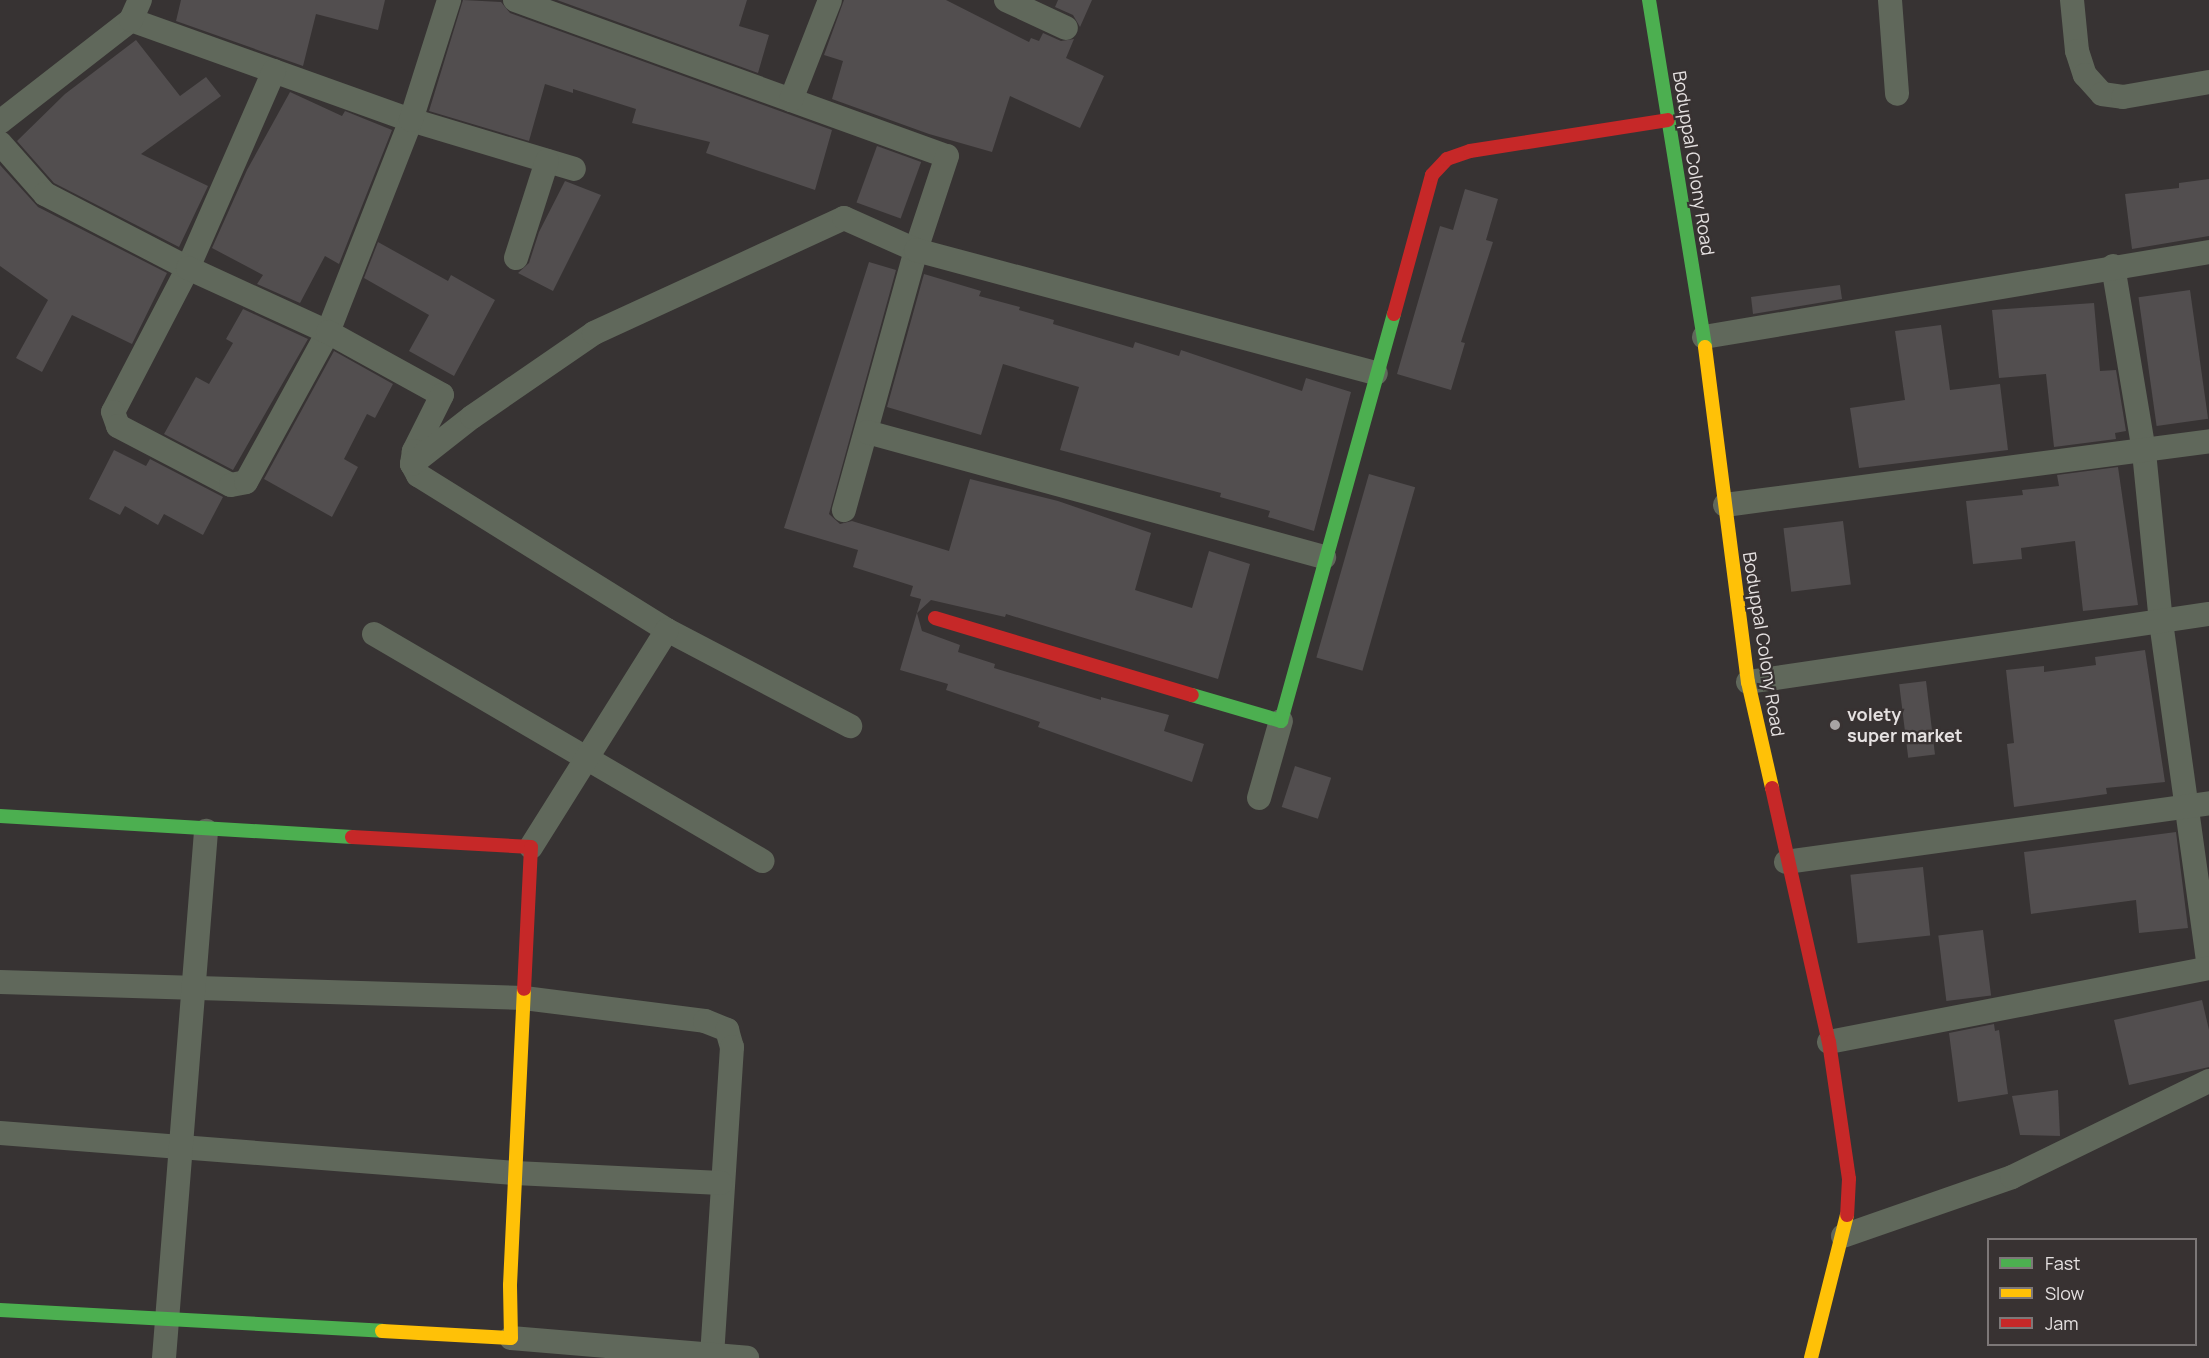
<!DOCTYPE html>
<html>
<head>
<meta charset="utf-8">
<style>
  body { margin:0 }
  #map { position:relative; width:2209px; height:1358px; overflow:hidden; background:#373333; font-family:Manrope,sans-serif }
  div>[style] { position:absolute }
  .building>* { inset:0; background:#524e4f; transform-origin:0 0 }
  .street>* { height:24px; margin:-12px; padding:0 12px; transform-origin:12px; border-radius:12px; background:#60685b }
  .fast>* { height:14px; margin:-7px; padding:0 7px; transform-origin:7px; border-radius:7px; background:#4caf50 }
  .slow>* { height:14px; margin:-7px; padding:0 7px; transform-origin:7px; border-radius:7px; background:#ffc107 }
  .jam>* { height:14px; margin:-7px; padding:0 7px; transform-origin:7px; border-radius:7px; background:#c62828 }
  .dots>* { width:16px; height:16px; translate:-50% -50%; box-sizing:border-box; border:3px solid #383232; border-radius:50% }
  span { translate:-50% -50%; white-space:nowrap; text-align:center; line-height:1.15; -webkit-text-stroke:4.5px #383232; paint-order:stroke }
  .street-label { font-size:18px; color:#e5e1e1 }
  .poi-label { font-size:18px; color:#e5e1e1; font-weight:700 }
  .left { translate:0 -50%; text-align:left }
  .legend { position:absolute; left:1987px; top:1238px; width:210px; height:108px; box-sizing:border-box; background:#383232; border:2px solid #7d7878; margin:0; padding:8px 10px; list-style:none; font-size:18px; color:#e5e1e1 }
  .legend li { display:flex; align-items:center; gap:12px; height:30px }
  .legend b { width:30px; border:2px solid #7d7878 }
</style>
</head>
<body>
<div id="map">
  <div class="building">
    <i style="clip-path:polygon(181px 0,385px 0,378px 30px,316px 14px,303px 66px,176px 21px)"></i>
    <i style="clip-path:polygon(463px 0,501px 2px,510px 13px,832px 130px,815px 190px,706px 153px,710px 142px,632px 123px,636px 109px,573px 89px,573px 93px,545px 84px,529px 141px,429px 111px)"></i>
    <i style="clip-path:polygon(557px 0,747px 0,739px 26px,769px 35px,758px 73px)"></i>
    <i style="clip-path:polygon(844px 0,946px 0,1029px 42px,1031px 38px,1039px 41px,1043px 33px,1061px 41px,1074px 39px,1066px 58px,1104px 76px,1080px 128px,1010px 96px,992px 152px,929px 134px,832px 99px,843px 61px,824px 55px)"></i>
    <i style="clip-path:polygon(1058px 0,1092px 0,1080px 27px,1073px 15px,1055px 7px)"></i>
    <i style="clip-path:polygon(136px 40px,180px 96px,206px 77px,221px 96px,141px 154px,208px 186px,179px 247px,54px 183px,17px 141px,65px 94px)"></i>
    <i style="clip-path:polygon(290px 92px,342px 116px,345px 111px,392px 130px,339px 264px,325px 256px,300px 303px,257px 284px,263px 275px,212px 248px,247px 170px)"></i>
    <i style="left:877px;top:146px;width:47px;height:60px;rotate:20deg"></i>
    <i style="clip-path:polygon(0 165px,38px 207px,167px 273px,132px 344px,72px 315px,42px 372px,16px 358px,48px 300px,0 266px)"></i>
    <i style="clip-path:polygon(2209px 179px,2209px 236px,2132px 249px,2125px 194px,2179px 188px,2179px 183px)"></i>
    <i style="clip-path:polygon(565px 181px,601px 195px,553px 291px,518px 273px,529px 263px,539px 232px)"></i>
    <i style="clip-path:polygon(1465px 189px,1498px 199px,1486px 240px,1493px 242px,1461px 342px,1465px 343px,1451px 390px,1397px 374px,1440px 226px,1453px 230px)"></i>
    <i style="clip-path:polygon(378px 242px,448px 281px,451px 275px,495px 300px,454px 376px,409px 351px,429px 315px,364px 278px)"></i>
    <i style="clip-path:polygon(869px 262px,896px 270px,829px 514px,840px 524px,852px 521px,949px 551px,970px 479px,1058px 501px,1151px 533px,1135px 590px,1192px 608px,1209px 551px,1250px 564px,1218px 679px,1006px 614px,1005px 617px,931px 600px,917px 613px,922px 631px,960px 645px,958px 652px,995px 664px,994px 668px,1101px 700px,1101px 697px,1169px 715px,1164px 731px,1204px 744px,1192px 782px,1038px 727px,1040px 722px,946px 690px,948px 684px,900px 670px,921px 599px,910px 596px,913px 586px,853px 567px,858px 550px,784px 528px)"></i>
    <i style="clip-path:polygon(924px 274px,981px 291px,979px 296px,1020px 307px,1019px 310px,1054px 320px,1053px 324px,1133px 348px,1135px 342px,1179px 356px,1181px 350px,1302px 391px,1306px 378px,1351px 392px,1314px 531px,1268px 517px,1270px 511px,1220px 497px,1221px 493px,1060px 450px,1079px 387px,1003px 364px,981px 435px,887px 407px)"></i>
    <i style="clip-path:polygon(1840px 285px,1842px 299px,1753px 314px,1751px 297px)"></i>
    <i style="left:2190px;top:290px;width:130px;height:52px;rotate:82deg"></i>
    <i style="clip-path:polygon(2094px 303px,2100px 371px,2116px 370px,2126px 431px,2115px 433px,2116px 439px,2054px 447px,2046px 374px,1999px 378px,1992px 310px)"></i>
    <i style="clip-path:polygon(243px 309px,308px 339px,233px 470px,164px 434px,196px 377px,209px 384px,233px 343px,226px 339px)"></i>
    <i style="clip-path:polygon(1941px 325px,1950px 390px,2000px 384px,2008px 450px,1859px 468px,1850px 408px,1905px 400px,1895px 331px)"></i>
    <i style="clip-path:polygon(334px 351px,393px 384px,375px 418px,367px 414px,344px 459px,358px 467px,332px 517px,264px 479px)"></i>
    <i style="clip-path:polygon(114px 450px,146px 466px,150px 459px,223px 497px,203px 535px,164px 514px,158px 525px,125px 506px,120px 515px,89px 499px)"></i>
    <i style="clip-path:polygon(2118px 467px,2138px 605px,2083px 611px,2075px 541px,2021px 548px,2022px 559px,1973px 564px,1966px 501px,2023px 495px,2022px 490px,2059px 486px,2057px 475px)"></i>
    <i style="left:1369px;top:474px;width:48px;height:191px;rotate:16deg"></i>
    <i style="left:1843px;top:521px;width:64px;height:60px;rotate:83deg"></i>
    <i style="clip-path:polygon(2145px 650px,2165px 782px,2106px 788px,2107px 794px,2014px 807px,2007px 744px,2014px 743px,2006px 670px,2044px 666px,2044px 672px,2096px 665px,2095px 657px)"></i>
    <i style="left:1926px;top:681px;width:74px;height:27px;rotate:83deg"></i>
    <i style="left:1295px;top:766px;width:38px;height:43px;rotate:18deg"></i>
    <i style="clip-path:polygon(2176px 832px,2188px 928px,2139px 933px,2136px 900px,2031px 914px,2024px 852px)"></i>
    <i style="left:1923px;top:867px;width:69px;height:73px;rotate:84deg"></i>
    <i style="left:1983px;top:930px;width:66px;height:45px;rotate:83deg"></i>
    <i style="clip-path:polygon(2202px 1000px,2209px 1030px,2209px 1067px,2129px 1085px,2114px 1020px)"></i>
    <i style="clip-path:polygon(1994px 1024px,1995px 1031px,1999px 1030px,2008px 1094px,1958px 1102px,1949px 1033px)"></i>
    <i style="clip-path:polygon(2058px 1090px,2060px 1136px,2020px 1135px,2012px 1096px)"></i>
  </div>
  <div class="street">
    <i style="left:515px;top:0;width:459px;rotate:19.9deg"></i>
    <i style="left:947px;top:156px;width:99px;rotate:108.3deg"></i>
    <i style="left:916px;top:250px;width:270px;rotate:105.5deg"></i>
    <i style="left:1006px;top:0;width:66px;rotate:25deg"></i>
    <i style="left:1890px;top:0;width:94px;rotate:85.7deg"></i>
    <i style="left:2072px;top:0;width:51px;rotate:84.4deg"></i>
    <i style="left:2077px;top:51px;width:25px;rotate:72deg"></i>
    <i style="left:2085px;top:75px;width:25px;rotate:48deg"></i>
    <i style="left:2102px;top:94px;width:21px;rotate:8deg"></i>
    <i style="left:2123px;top:97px;width:87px;rotate:-9.9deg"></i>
    <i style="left:131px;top:20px;width:297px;rotate:19.7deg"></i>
    <i style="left:411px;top:120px;width:170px;rotate:16.7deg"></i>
    <i style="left:274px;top:71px;width:215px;rotate:113.6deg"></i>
    <i style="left:188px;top:268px;width:162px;rotate:117.5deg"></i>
    <i style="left:113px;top:412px;width:15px;rotate:70deg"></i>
    <i style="left:118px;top:426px;width:127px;rotate:27.6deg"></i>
    <i style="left:231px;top:485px;width:15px;rotate:-11deg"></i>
    <i style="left:246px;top:482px;width:171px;rotate:-61.3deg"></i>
    <i style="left:328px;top:332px;width:228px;rotate:-68.6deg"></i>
    <i style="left:411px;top:120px;width:126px;rotate:-72.4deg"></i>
    <i style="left:791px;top:100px;width:107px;rotate:-68.7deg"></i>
    <i style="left:0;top:122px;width:166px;rotate:-37.9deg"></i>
    <i style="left:131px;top:20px;width:22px;rotate:-66deg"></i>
    <i style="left:0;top:143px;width:68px;rotate:48.6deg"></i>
    <i style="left:45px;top:194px;width:161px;rotate:27.4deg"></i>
    <i style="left:188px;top:268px;width:154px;rotate:24.6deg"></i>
    <i style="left:328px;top:332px;width:130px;rotate:28.9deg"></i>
    <i style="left:442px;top:395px;width:63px;rotate:116.6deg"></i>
    <i style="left:414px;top:451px;width:13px;rotate:99deg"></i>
    <i style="left:412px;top:464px;width:13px;rotate:61deg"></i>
    <i style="left:418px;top:475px;width:293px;rotate:31.9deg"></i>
    <i style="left:667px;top:630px;width:207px;rotate:27.7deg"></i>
    <i style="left:516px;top:258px;width:102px;rotate:-72.3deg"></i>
    <i style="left:2113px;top:266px;width:189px;rotate:80.5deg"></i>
    <i style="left:2144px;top:452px;width:171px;rotate:84.3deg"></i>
    <i style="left:2161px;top:622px;width:347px;rotate:82.1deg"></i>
    <i style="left:1704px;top:337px;width:512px;rotate:-9.55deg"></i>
    <i style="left:867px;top:432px;width:474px;rotate:15.3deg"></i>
    <i style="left:412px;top:464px;width:76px;rotate:-38.1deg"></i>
    <i style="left:472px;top:417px;width:148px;rotate:-34.5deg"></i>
    <i style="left:594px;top:333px;width:275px;rotate:-24.7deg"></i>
    <i style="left:844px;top:218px;width:79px;rotate:24deg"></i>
    <i style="left:916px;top:250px;width:476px;rotate:15deg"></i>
    <i style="left:1725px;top:505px;width:488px;rotate:-7.5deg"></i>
    <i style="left:374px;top:634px;width:450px;rotate:30.3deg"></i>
    <i style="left:1748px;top:682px;width:466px;rotate:-8.4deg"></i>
    <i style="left:1259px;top:798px;width:80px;rotate:-74.1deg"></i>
    <i style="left:531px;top:847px;width:256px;rotate:-57.9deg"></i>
    <i style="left:1786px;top:862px;width:427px;rotate:-7.9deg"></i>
    <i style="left:0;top:982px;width:524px;rotate:1.75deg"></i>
    <i style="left:524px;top:998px;width:182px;rotate:7.2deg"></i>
    <i style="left:705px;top:1021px;width:24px;rotate:22deg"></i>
    <i style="left:727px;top:1030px;width:18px;rotate:74deg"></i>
    <i style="left:732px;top:1047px;width:312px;rotate:93.7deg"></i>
    <i style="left:1829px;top:1042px;width:387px;rotate:-11deg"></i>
    <i style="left:0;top:1133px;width:517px;rotate:4.44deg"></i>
    <i style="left:515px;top:1173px;width:206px;rotate:2.8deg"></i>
    <i style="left:1843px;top:1236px;width:179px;rotate:-19.2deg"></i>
    <i style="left:2012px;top:1177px;width:219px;rotate:-26deg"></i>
    <i style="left:511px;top:1338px;width:237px;rotate:4.8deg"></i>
    <i style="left:164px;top:1358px;width:529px;rotate:-85.44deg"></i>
  </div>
  <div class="fast">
    <i style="left:1649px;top:0;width:351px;rotate:80.8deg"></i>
    <i style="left:1192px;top:695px;width:93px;rotate:16.3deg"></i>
    <i style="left:1281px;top:721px;width:422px;rotate:-74.5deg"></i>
    <i style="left:0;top:816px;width:353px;rotate:3.4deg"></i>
    <i style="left:0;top:1310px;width:383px;rotate:3.1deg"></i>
  </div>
  <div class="slow">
    <i style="left:1705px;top:347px;width:338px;rotate:82.7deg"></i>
    <i style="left:1748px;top:682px;width:109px;rotate:77.2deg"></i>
    <i style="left:382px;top:1331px;width:129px;rotate:3.1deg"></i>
    <i style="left:511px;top:1338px;width:53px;rotate:-91.1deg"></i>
    <i style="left:510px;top:1285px;width:296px;rotate:-87.3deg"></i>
    <i style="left:1811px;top:1358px;width:147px;rotate:-75.9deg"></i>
  </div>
  <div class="jam">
    <i style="left:1394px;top:314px;width:144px;rotate:-74.7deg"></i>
    <i style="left:1432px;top:175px;width:22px;rotate:-47deg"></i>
    <i style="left:1447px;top:159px;width:24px;rotate:-19deg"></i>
    <i style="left:1470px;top:151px;width:200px;rotate:-8.9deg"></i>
    <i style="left:935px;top:618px;width:268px;rotate:16.7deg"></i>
    <i style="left:1772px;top:788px;width:260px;rotate:77.4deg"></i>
    <i style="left:1829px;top:1042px;width:138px;rotate:81.7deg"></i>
    <i style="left:1849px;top:1179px;width:36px;rotate:93deg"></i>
    <i style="left:352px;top:837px;width:179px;rotate:3.2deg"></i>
    <i style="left:531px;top:847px;width:142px;rotate:92.8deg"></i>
  </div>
  <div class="dots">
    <i style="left:1835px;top:725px;background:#a8a4a4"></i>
  </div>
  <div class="street-label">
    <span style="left:1694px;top:163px;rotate:81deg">Boduppal Colony Road</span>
    <span style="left:1764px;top:644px;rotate:81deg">Boduppal Colony Road</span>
  </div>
  <div class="poi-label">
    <span class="left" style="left:1847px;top:725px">volety<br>super market</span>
  </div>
  <ul class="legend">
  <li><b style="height:8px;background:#4caf50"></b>Fast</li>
  <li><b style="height:8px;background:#ffc107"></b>Slow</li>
  <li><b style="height:8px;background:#c62828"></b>Jam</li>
  </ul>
</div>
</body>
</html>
